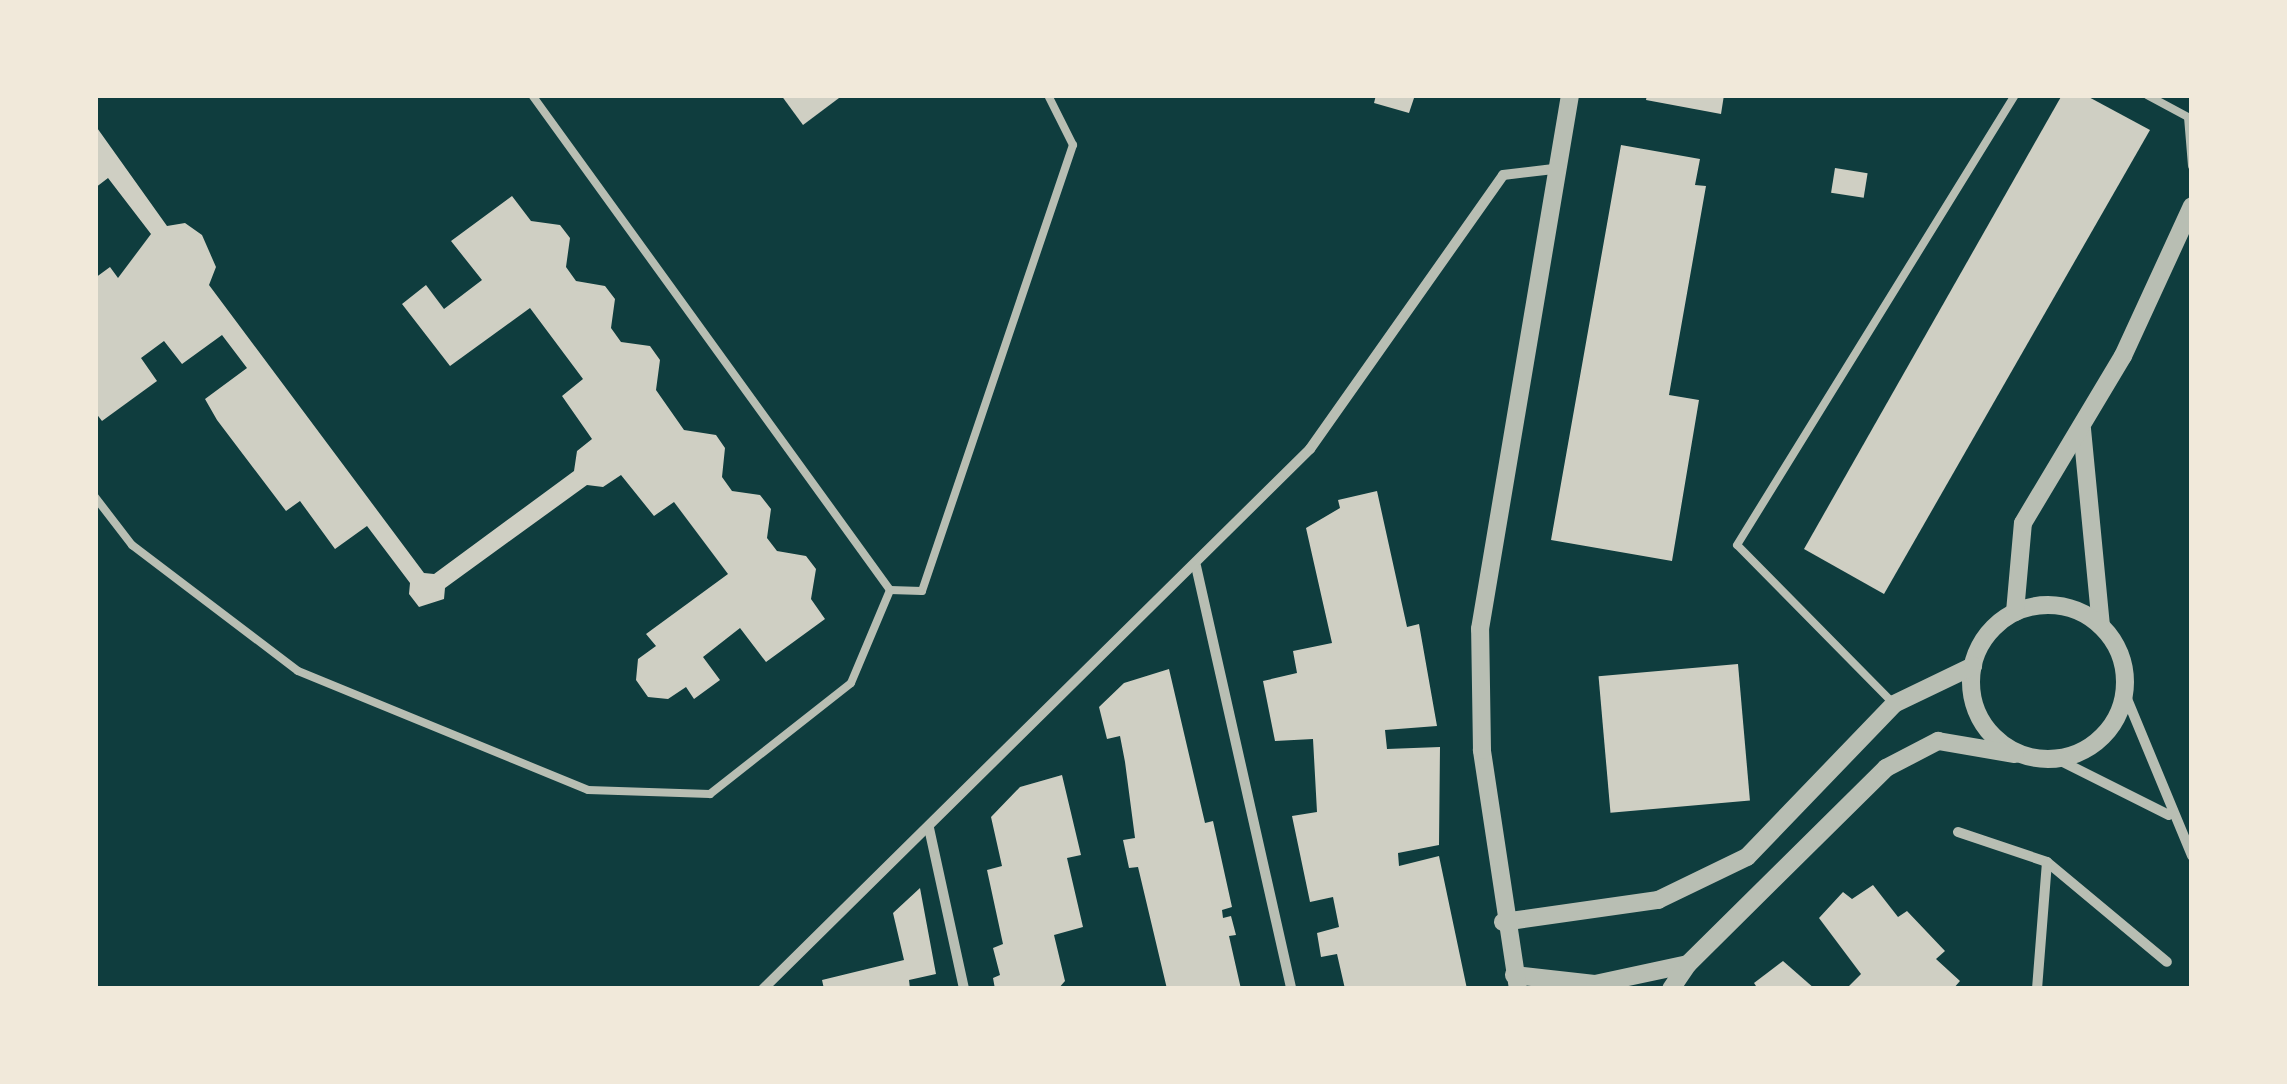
<!DOCTYPE html>
<html>
<head>
<meta charset="utf-8">
<style>
  body { margin:0 }
  #map { position:relative; width:2287px; height:1084px; overflow:hidden; background:#0f3d3e; font-family:"DM Sans",sans-serif }
  div>[style] { position:absolute }
  .building>* { inset:0; background:#cfcfc3; transform-origin:0 0 }
  .service>* { height:8px; margin:-4px; padding:0 4px; transform-origin:4px; border-radius:4px; background:#b8beb3 }
  .minor>* { height:10px; margin:-5px; padding:0 5px; transform-origin:5px; border-radius:5px; background:#b8beb3 }
  .tertiary>* { height:18px; margin:-9px; padding:0 9px; transform-origin:9px; border-radius:9px; background:#b8beb3 }
  .tertiary>.ring { margin:-9px; padding:0; box-sizing:content-box; background:none; border:18px solid #b8beb3; border-radius:50% }
  span { translate:-50% -50%; white-space:nowrap; text-align:center; line-height:1.15; -webkit-text-stroke:8px #f1e9da; paint-order:stroke }
  .frame { position:absolute; inset:0; border:98px solid #f1e9da; pointer-events:none }
</style>
</head>
<body>
<div id="map">
  <div class="building">
    <i style="clip-path:polygon(781px 95px,843px 95px,803px 125px)"></i>
    <i style="clip-path:polygon(1376px 95px,1415px 95px,1409px 113px,1374px 103px)"></i>
    <i style="clip-path:polygon(1647px 95px,1724px 95px,1721px 114px,1646px 100px)"></i>
    <i style="clip-path:polygon(2062px 95px,2085px 95px,2150px 130px,1884px 594px,1804px 549px)"></i>
    <i style="clip-path:polygon(95px 125px,167px 226px,185px 223px,202px 235px,216px 267px,209px 285px,424px 573px,434px 574px,574px 471px,577px 451px,592px 439px,562px 396px,583px 379px,530px 308px,450px 366px,402px 304px,426px 285px,444px 309px,482px 280px,451px 241px,512px 196px,531px 221px,560px 225px,570px 238px,566px 267px,576px 281px,605px 286px,615px 299px,611px 328px,621px 342px,650px 346px,660px 360px,656px 390px,684px 430px,716px 435px,725px 448px,722px 477px,732px 491px,760px 495px,771px 509px,767px 538px,777px 551px,806px 556px,816px 569px,811px 599px,825px 619px,766px 662px,740px 628px,703px 657px,720px 680px,694px 699px,686px 687px,668px 699px,648px 697px,636px 680px,638px 659px,656px 646px,646px 634px,728px 574px,674px 502px,654px 516px,621px 475px,603px 487px,587px 485px,445px 588px,444px 599px,419px 607px,409px 594px,410px 583px,367px 526px,335px 549px,300px 501px,286px 511px,217px 420px,205px 399px,247px 368px,222px 335px,182px 364px,164px 341px,141px 358px,157px 381px,102px 421px,95px 412px,95px 278px,110px 267px,118px 278px,151px 234px,108px 178px,95px 188px)"></i>
    <i style="clip-path:polygon(1621px 145px,1700px 159px,1695px 185px,1706px 186px,1669px 395px,1699px 400px,1672px 561px,1551px 540px)"></i>
    <i style="left:1835px;top:168px;width:33px;height:25px;rotate:9deg"></i>
    <i style="clip-path:polygon(1377px 491px,1407px 627px,1419px 624px,1437px 726px,1385px 730px,1387px 749px,1440px 747px,1439px 845px,1398px 853px,1399px 866px,1439px 856px,1467px 989px,1345px 989px,1337px 954px,1321px 957px,1317px 933px,1339px 927px,1333px 897px,1310px 902px,1292px 816px,1317px 812px,1313px 739px,1275px 741px,1263px 681px,1297px 673px,1293px 651px,1332px 643px,1306px 528px,1340px 508px,1338px 500px)"></i>
    <i style="left:1738px;top:664px;width:137px;height:140px;rotate:85deg"></i>
    <i style="clip-path:polygon(1169px 669px,1205px 823px,1213px 821px,1232px 907px,1222px 910px,1223px 918px,1231px 916px,1236px 935px,1229px 936px,1241px 989px,1167px 989px,1138px 867px,1129px 868px,1123px 840px,1135px 838px,1125px 762px,1120px 736px,1107px 739px,1099px 707px,1124px 683px)"></i>
    <i style="clip-path:polygon(1062px 775px,1081px 855px,1067px 858px,1083px 927px,1054px 935px,1065px 981px,1058px 989px,995px 989px,993px 978px,1000px 975px,993px 948px,1003px 944px,987px 870px,1002px 866px,991px 817px,1020px 787px)"></i>
    <i style="clip-path:polygon(1873px 885px,1898px 917px,1907px 911px,1945px 951px,1936px 959px,1960px 981px,1953px 989px,1846px 989px,1861px 974px,1819px 918px,1843px 892px,1852px 899px)"></i>
    <i style="clip-path:polygon(920px 888px,936px 974px,909px 980px,910px 989px,824px 989px,822px 980px,904px 960px,893px 913px)"></i>
    <i style="clip-path:polygon(1783px 961px,1815px 989px,1758px 989px,1754px 983px)"></i>
  </div>
  <div class="service">
    <i style="left:532px;top:95px;width:611px;rotate:54.12deg"></i>
    <i style="left:2147px;top:95px;width:47px;rotate:28.2deg"></i>
    <i style="left:2188px;top:117px;width:49px;rotate:85.3deg"></i>
    <i style="left:95px;top:497px;width:61px;rotate:52.4deg"></i>
    <i style="left:132px;top:545px;width:208px;rotate:37.2deg"></i>
    <i style="left:298px;top:671px;width:313px;rotate:22.3deg"></i>
    <i style="left:588px;top:790px;width:122px;rotate:1.9deg"></i>
    <i style="left:710px;top:794px;width:179px;rotate:-38.2deg"></i>
    <i style="left:851px;top:683px;width:101px;rotate:-67.2deg"></i>
    <i style="left:890px;top:590px;width:32px;rotate:2deg"></i>
    <i style="left:922px;top:591px;width:471px;rotate:-71.3deg"></i>
    <i style="left:1073px;top:145px;width:56px;rotate:-116.6deg"></i>
    <i style="left:1894px;top:704px;width:223px;rotate:-134.6deg"></i>
    <i style="left:1737px;top:545px;width:529px;rotate:-58.29deg"></i>
  </div>
  <div class="minor">
    <i style="left:1196px;top:566px;width:434px;rotate:77.3deg"></i>
    <i style="left:2125px;top:694px;width:175px;rotate:67.5deg"></i>
    <i style="left:2057px;top:759px;width:125px;rotate:26.6deg"></i>
    <i style="left:929px;top:828px;width:165px;rotate:77.7deg"></i>
    <i style="left:1958px;top:832px;width:94px;rotate:18.6deg"></i>
    <i style="left:2047px;top:862px;width:156px;rotate:39.8deg"></i>
    <i style="left:763px;top:989px;width:769px;rotate:-44.63deg"></i>
    <i style="left:1310px;top:449px;width:335px;rotate:-54.8deg"></i>
    <i style="left:1503px;top:175px;width:51px;rotate:-6.7deg"></i>
    <i style="left:2037px;top:989px;width:127px;rotate:-85.5deg"></i>
  </div>
  <div class="tertiary">
    <i style="left:2082px;top:429px;width:197px;rotate:84.5deg"></i>
    <i class="ring" style="left:1971px;top:605px;width:136px;height:136px"></i>
    <i style="left:2015px;top:612px;width:89px;rotate:-84.9deg"></i>
    <i style="left:2023px;top:523px;width:195px;rotate:-59.1deg"></i>
    <i style="left:2123px;top:356px;width:165px;rotate:-65.3deg"></i>
    <i style="left:1503px;top:922px;width:157px;rotate:-8.1deg"></i>
    <i style="left:1658px;top:900px;width:99px;rotate:-25.8deg"></i>
    <i style="left:1747px;top:857px;width:212px;rotate:-46.1deg"></i>
    <i style="left:1894px;top:704px;width:88px;rotate:-25.7deg"></i>
    <i style="left:1514px;top:975px;width:81px;rotate:6.3deg"></i>
    <i style="left:1595px;top:984px;width:95px;rotate:-12.1deg"></i>
    <i style="left:1518px;top:989px;width:242px;rotate:-98.6deg"></i>
    <i style="left:1482px;top:750px;width:121px;rotate:-90.9deg"></i>
    <i style="left:1480px;top:629px;width:542px;rotate:-80.43deg"></i>
    <i style="left:1671px;top:989px;width:30px;rotate:-56deg"></i>
    <i style="left:1688px;top:964px;width:279px;rotate:-44.7deg"></i>
    <i style="left:1886px;top:768px;width:59px;rotate:-27.4deg"></i>
    <i style="left:1938px;top:741px;width:78px;rotate:9.6deg"></i>
  </div>
  <div class="frame"></div>
</div>
</body>
</html>
